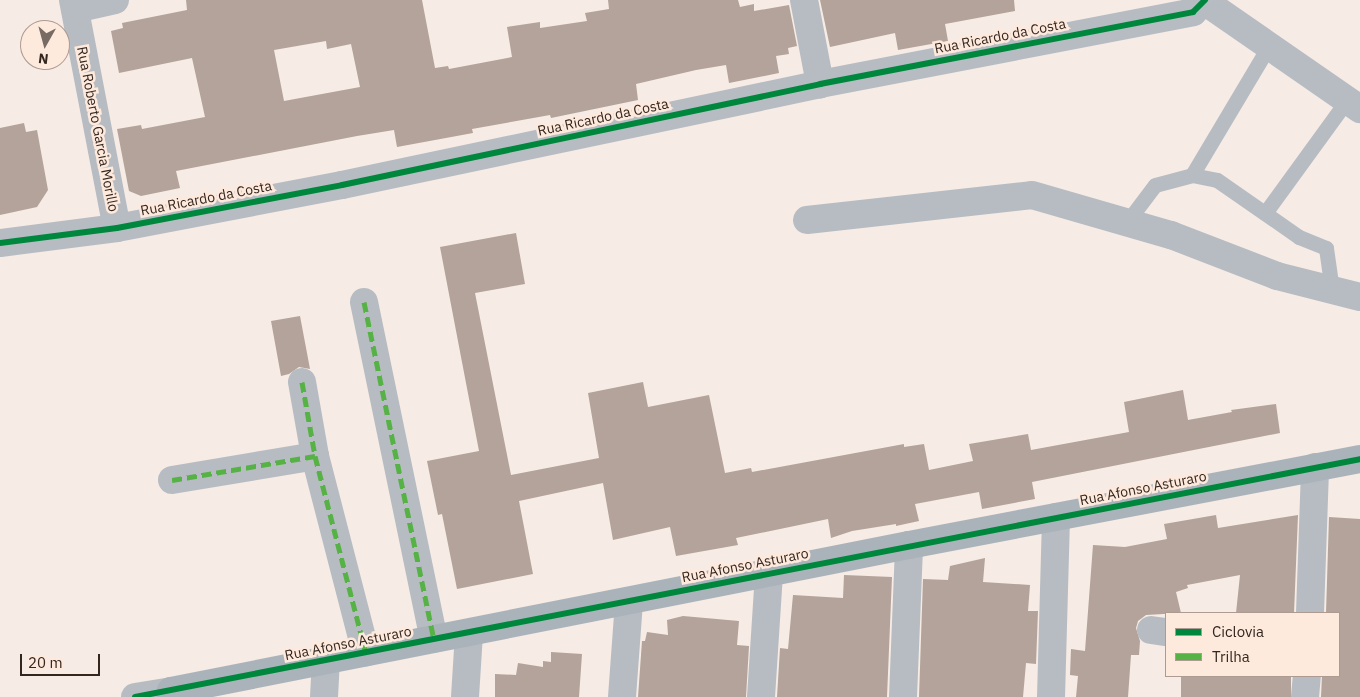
<!DOCTYPE html>
<html>
<head>
<meta charset="utf-8">
<style>
  body { margin:0 }
  #map { position:relative; width:1360px; height:697px; overflow:hidden; background:#f6ebe5; font-family:"IBM Plex Sans",sans-serif }
  div>[style] { position:absolute }
  .building>* { inset:0; background:#b3a39a; transform-origin:0 0 }
  .lane>* { height:15px; margin:-7.5px; padding:0 7.5px; transform-origin:7.5px; border-radius:7.5px; background:#b6bcc2 }
  .street>* { height:28px; margin:-14px; padding:0 14px; transform-origin:14px; border-radius:14px; background:#b6bcc2 }
  .secondary>* { height:28px; margin:-14px; padding:0 14px; transform-origin:14px; border-radius:14px; background:#abb3ba }
  .quiet>* { height:5px; margin-top:-2.5px; transform-origin:0; background:repeating-linear-gradient(90deg,#56b245 0 10px,transparent 0 15px) }
  .cycleway>* { height:6px; margin:-3px; padding:0 3px; transform-origin:3px; border-radius:3px; background:#00873e }
  span { translate:-50% -50%; white-space:nowrap; text-align:center; line-height:1.15; -webkit-text-stroke:5px #fee9dd; paint-order:stroke }
  .street-label { font-size:14px; color:#33261e }
  .legend { position:absolute; left:1165px; top:612px; width:175px; height:65px; box-sizing:border-box; background:#fee9dd; border:1px solid #ad9b91; margin:0; padding:6px 9px; list-style:none; font-size:15px; color:#33261e }
  .legend li { display:flex; align-items:center; gap:10px; height:25px }
  .legend b { width:25px; border:1px solid #ad9b91 }
  .north { position:absolute; left:20px; top:20px; width:50px; height:50px; box-sizing:border-box; background:#fee9dd; border:1px solid #ad9b91; border-radius:50%; rotate:187deg; font-size:14px; font-weight:700; line-height:20px; text-align:center; color:#33261e }
  .north::after { content:''; display:block; margin:auto; width:18px; height:22px; background:#776b64; clip-path:polygon(50% 0,100% 100%,50% 72%,0 100%) }
  .scale { position:absolute; left:20px; top:654px; width:80px; height:22px; box-sizing:border-box; border:2px solid #33261e; border-top:0; padding-left:6px; font-size:15px; line-height:18px; white-space:nowrap; color:#33261e; -webkit-text-stroke:4px #fee9dd; paint-order:stroke }
</style>
</head>
<body>
<div id="map">
  <div class="building">
    <i style="clip-path:polygon(evenodd,186px 0,422px 0,435px 68px,448px 66px,449px 69px,512px 57px,507px 27px,540px 22px,540px 28px,587px 21px,585px 13px,609px 9px,608px 0,738px 0,740px 7px,754px 4px,754px 11px,789px 5px,797px 46px,788px 48px,789px 54px,776px 56px,779px 73px,729px 83px,726px 65px,696px 70px,636px 84px,638px 100px,551px 118px,550px 115px,472px 129px,473px 133px,397px 147px,394px 130px,357px 136px,176px 171px,180px 188px,141px 196px,129px 191px,117px 129px,141px 125px,142px 129px,205px 117px,192px 58px,119px 73px,111px 31px,123px 28px,122px 23px,187px 10px,186px 0,326px 41px,327px 49px,351px 44px,360px 87px,284px 101px,274px 50px,326px 41px)"></i>
    <i style="clip-path:polygon(820px 0,1014px 0,1015px 11px,945px 24px,948px 41px,898px 50px,895px 33px,830px 47px)"></i>
    <i style="clip-path:polygon(24px 123px,26px 132px,37px 130px,48px 190px,37px 207px,0 215px,0 128px)"></i>
    <i style="clip-path:polygon(516px 233px,525px 284px,475px 293px,511px 475px,599px 458px,588px 393px,643px 382px,648px 407px,709px 395px,725px 473px,751px 468px,752px 472px,904px 444px,904px 447px,924px 444px,929px 470px,973px 461px,969px 444px,1028px 434px,1031px 450px,1129px 432px,1124px 402px,1183px 390px,1188px 420px,1232px 412px,1231px 410px,1276px 404px,1280px 433px,1032px 482px,1035px 499px,982px 509px,979px 492px,915px 504px,919px 521px,896px 526px,896px 524px,852px 531px,831px 538px,828px 519px,736px 538px,738px 545px,676px 556px,670px 527px,613px 540px,603px 483px,519px 501px,533px 574px,457px 589px,442px 514px,438px 515px,427px 461px,479px 451px,440px 247px)"></i>
    <i style="clip-path:polygon(300px 316px,310px 369px,299px 367px,289px 374px,281px 376px,271px 321px)"></i>
    <i style="clip-path:polygon(1216px 515px,1218px 528px,1298px 515px,1294px 613px,1236px 613px,1240px 575px,1187px 585px,1188px 588px,1176px 592px,1181px 613px,1146px 615px,1138px 621px,1136px 628px,1140px 641px,1139px 655px,1131px 655px,1128px 697px,1076px 697px,1078px 676px,1070px 675px,1071px 649px,1085px 651px,1093px 545px,1125px 547px,1167px 539px,1164px 524px)"></i>
    <i style="clip-path:polygon(1329px 517px,1360px 519px,1360px 697px,1321px 697px,1322px 676px,1339px 676px,1339px 613px,1326px 613px)"></i>
    <i style="clip-path:polygon(985px 558px,983px 582px,1030px 585px,1028px 611px,1038px 611px,1036px 664px,1026px 663px,1023px 697px,919px 697px,923px 579px,948px 580px,950px 566px)"></i>
    <i style="clip-path:polygon(844px 575px,892px 577px,887px 697px,777px 697px,780px 648px,788px 649px,793px 595px,843px 598px)"></i>
    <i style="clip-path:polygon(683px 616px,739px 621px,737px 645px,749px 646px,746px 697px,638px 697px,642px 641px,645px 641px,647px 632px,668px 635px,667px 620px)"></i>
    <i style="clip-path:polygon(551px 652px,582px 654px,579px 697px,495px 697px,495px 674px,516px 675px,518px 663px,543px 667px,543px 661px,551px 662px)"></i>
    <i style="left:1181px;top:676px;width:110px;height:21px"></i>
  </div>
  <div class="lane">
    <i style="left:1192px;top:175px;width:25px;rotate:11deg"></i>
    <i style="left:1217px;top:180px;width:100px;rotate:34.8deg"></i>
    <i style="left:1299px;top:237px;width:29px;rotate:22deg"></i>
    <i style="left:1326px;top:248px;width:42px;rotate:81.9deg"></i>
    <i style="left:1265px;top:213px;width:140px;rotate:-54deg"></i>
    <i style="left:1127px;top:222px;width:46px;rotate:-52.9deg"></i>
    <i style="left:1155px;top:185px;width:38px;rotate:-15deg"></i>
    <i style="left:1192px;top:175px;width:150px;rotate:-59.2deg"></i>
  </div>
  <div class="street">
    <i style="left:73px;top:0;width:232px;rotate:79.1deg"></i>
    <i style="left:804px;top:0;width:86px;rotate:79.2deg"></i>
    <i style="left:1204px;top:1px;width:190px;rotate:34.7deg"></i>
    <i style="left:75px;top:9px;width:41px;rotate:-12.7deg"></i>
    <i style="left:807px;top:220px;width:226px;rotate:-6.3deg"></i>
    <i style="left:1032px;top:195px;width:145px;rotate:16.1deg"></i>
    <i style="left:1171px;top:235px;width:114px;rotate:21.1deg"></i>
    <i style="left:1277px;top:276px;width:86px;rotate:14.2deg"></i>
    <i style="left:0;top:243px;width:118px;rotate:-7.3deg"></i>
    <i style="left:117px;top:228px;width:229px;rotate:-10.8deg"></i>
    <i style="left:342px;top:185px;width:489px;rotate:-11.9deg"></i>
    <i style="left:820px;top:84px;width:380px;rotate:-10.9deg"></i>
    <i style="left:1193px;top:12px;width:17px;rotate:-45deg"></i>
    <i style="left:364px;top:302px;width:344px;rotate:78.3deg"></i>
    <i style="left:302px;top:382px;width:75px;rotate:80deg"></i>
    <i style="left:315px;top:456px;width:203px;rotate:75.5deg"></i>
    <i style="left:172px;top:480px;width:145px;rotate:-9.5deg"></i>
    <i style="left:1310px;top:613px;width:146px;rotate:-88deg"></i>
    <i style="left:1151px;top:630px;width:15px;rotate:8deg"></i>
    <i style="left:135px;top:697px;width:36px;rotate:-9deg"></i>
    <i style="left:324px;top:697px;width:37px;rotate:-87deg"></i>
    <i style="left:465px;top:697px;width:64px;rotate:-86.4deg"></i>
    <i style="left:622px;top:697px;width:96px;rotate:-85.8deg"></i>
    <i style="left:761px;top:697px;width:124px;rotate:-86.3deg"></i>
    <i style="left:903px;top:697px;width:152px;rotate:-87.7deg"></i>
    <i style="left:1051px;top:697px;width:180px;rotate:-88.4deg"></i>
    <i style="left:1305px;top:697px;width:21px;rotate:-85deg"></i>
  </div>
  <div class="secondary">
    <i style="left:171px;top:697px;width:6px;rotate:-90deg"></i>
    <i style="left:171px;top:691px;width:752px;rotate:-11.19deg"></i>
    <i style="left:909px;top:545px;width:459px;rotate:-10.8deg"></i>
  </div>
  <div class="quiet">
    <i style="left:364px;top:302px;width:344px;rotate:78.3deg"></i>
    <i style="left:302px;top:382px;width:75px;rotate:80deg"></i>
    <i style="left:315px;top:456px;width:203px;rotate:75.5deg"></i>
    <i style="left:172px;top:480px;width:145px;rotate:-9.5deg"></i>
  </div>
  <div class="cycleway">
    <i style="left:0;top:243px;width:118px;rotate:-7.3deg"></i>
    <i style="left:117px;top:228px;width:229px;rotate:-10.8deg"></i>
    <i style="left:342px;top:185px;width:489px;rotate:-11.9deg"></i>
    <i style="left:820px;top:84px;width:380px;rotate:-10.9deg"></i>
    <i style="left:1193px;top:12px;width:17px;rotate:-45deg"></i>
    <i style="left:135px;top:697px;width:1248px;rotate:-10.99deg"></i>
  </div>
  <div class="street-label">
    <span style="left:1000px;top:36px;rotate:-11deg">Rua Ricardo da Costa</span>
    <span style="left:603px;top:117px;rotate:-12deg">Rua Ricardo da Costa</span>
    <span style="left:98px;top:129px;rotate:79deg">Rua Roberto Garcia Morillo</span>
    <span style="left:206px;top:198px;rotate:-11deg">Rua Ricardo da Costa</span>
    <span style="left:1143px;top:488px;rotate:-11deg">Rua Afonso Asturaro</span>
    <span style="left:745px;top:565px;rotate:-11deg">Rua Afonso Asturaro</span>
    <span style="left:348px;top:643px;rotate:-11deg">Rua Afonso Asturaro</span>
  </div>
  <ul class="legend">
  <li><b style="height:6px;background:#00873e"></b>Ciclovia</li>
  <li><b style="height:6px;background:#56b245"></b>Trilha</li>
  </ul>
  <div class="north">N</div>
  <div class="scale">20 m</div>
</div>
</body>
</html>
